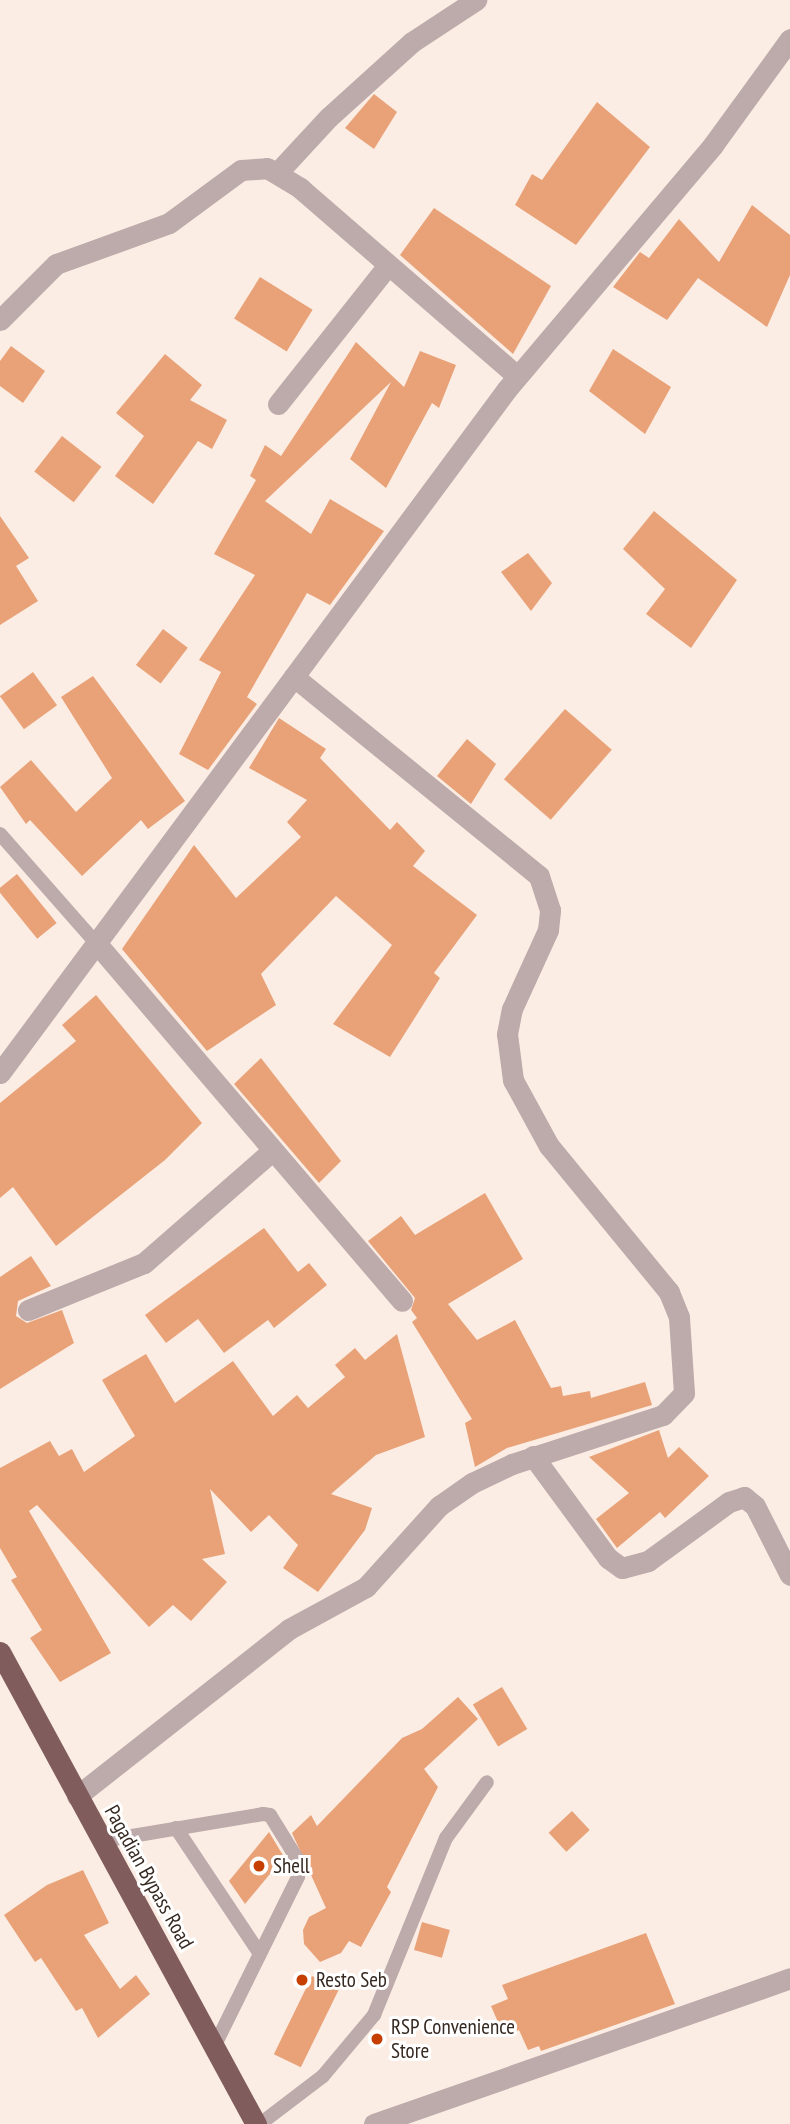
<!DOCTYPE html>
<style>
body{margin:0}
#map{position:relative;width:790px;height:2124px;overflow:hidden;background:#fbede4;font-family:"PT Sans Narrow",sans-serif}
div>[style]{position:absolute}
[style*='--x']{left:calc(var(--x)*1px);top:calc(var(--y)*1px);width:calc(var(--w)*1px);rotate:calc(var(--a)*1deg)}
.building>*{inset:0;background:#e9a277;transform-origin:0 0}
.lane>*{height:14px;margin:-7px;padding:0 7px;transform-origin:7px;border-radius:7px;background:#bdaaab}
.street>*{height:21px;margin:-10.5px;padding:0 10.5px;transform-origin:10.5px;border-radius:10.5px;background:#bdaaab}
.highway>*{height:21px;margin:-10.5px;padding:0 10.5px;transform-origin:10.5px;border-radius:10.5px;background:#815c5d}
.dots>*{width:19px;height:19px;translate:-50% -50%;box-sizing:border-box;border:4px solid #fff;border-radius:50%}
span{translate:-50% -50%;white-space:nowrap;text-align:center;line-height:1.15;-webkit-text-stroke:6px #fff;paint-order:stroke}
.poi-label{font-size:21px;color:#352820}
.left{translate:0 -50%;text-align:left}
.street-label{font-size:21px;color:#352820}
</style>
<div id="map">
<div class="building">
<div style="clip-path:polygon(374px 94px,397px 112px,374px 149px,345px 128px)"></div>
<div style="clip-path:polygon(597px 102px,650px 147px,576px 245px,515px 205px,532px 174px,542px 180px)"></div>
<div style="clip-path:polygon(752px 205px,790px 235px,790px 275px,767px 327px,698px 278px,667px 320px,613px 287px,640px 252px,649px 258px,679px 219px,719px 262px)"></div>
<div style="clip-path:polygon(434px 208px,551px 286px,513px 354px,400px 255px)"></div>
<div style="left:260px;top:277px;width:62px;height:49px;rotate:32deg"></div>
<div style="clip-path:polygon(356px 342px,404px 387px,420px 351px,456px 365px,439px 408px,432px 403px,386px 488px,350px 459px,391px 382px,265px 501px,311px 534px,330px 499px,384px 531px,330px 605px,307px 593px,247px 697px,257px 704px,208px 770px,179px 754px,221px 672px,199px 660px,255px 575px,214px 554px,256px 480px,250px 476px,265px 445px,281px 456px)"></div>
<div style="clip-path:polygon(11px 346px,45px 371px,23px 403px,0 386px,0 361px)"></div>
<div style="clip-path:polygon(613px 349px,671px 387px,645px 434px,589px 391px)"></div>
<div style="clip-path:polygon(165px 354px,202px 385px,190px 400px,227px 420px,212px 449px,198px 441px,153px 504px,115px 476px,144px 436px,116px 413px)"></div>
<div style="left:62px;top:436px;width:50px;height:45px;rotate:38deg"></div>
<div style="clip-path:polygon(654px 511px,737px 580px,691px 648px,646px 614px,665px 589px,623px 549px)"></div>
<div style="clip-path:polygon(0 516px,29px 558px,16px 566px,38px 601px,0 625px)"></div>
<div style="clip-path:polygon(528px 553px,552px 583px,531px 611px,501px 572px)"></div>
<div style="left:163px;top:629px;width:31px;height:45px;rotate:37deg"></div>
<div style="left:33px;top:672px;width:41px;height:41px;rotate:54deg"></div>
<div style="clip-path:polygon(93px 676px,185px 801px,148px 829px,141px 820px,82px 876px,30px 820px,26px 824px,0 787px,31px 760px,76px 812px,112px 778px,61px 697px)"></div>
<div style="left:565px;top:709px;width:62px;height:93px;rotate:41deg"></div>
<div style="clip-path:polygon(279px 718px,326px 749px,320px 758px,390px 830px,397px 822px,425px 851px,413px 866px,477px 915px,434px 973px,440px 978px,390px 1057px,333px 1024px,392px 945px,336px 896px,261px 974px,276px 1005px,207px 1051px,122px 949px,194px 845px,236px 898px,301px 837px,287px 822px,307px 800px,249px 768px)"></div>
<div style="clip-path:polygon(467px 739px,496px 764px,471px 804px,437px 776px)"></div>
<div style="left:17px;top:874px;width:63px;height:25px;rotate:51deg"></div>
<div style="clip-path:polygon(96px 995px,202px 1123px,165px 1160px,56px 1246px,13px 1187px,0 1198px,0 1103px,76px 1041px,62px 1025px)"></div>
<div style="clip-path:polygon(261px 1058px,341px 1161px,319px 1183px,234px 1084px)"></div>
<div style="clip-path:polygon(485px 1193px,523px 1259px,448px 1304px,477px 1340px,515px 1320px,551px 1388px,561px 1386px,563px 1396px,590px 1391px,591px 1398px,645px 1382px,652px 1405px,507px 1448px,475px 1467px,465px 1423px,472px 1419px,412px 1322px,417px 1318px,411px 1310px,415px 1298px,368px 1241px,401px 1216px,415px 1235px)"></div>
<div style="clip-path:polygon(264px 1228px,298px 1272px,309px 1263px,327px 1285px,274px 1328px,268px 1320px,224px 1353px,198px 1319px,166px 1343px,145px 1315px)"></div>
<div style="clip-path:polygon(31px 1256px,51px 1286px,18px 1301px,16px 1316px,27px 1323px,62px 1310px,74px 1343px,0 1389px,0 1277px)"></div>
<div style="clip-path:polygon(397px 1334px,425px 1437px,376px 1455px,331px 1494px,372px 1508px,365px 1530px,318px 1592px,283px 1568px,298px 1545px,269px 1515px,251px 1532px,210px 1489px,225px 1554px,202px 1559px,227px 1582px,191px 1621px,173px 1605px,149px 1627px,37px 1505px,29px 1511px,111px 1653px,60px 1682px,30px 1638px,42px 1630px,11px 1580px,17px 1577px,0 1548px,0 1468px,50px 1441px,59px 1456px,72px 1449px,84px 1472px,135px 1436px,102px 1380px,146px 1354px,175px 1403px,233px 1361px,273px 1416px,297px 1395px,308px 1408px,345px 1377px,335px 1365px,355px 1348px,365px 1360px)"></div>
<div style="clip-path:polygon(659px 1430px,668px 1458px,679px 1447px,709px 1476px,665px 1518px,660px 1512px,617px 1548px,596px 1519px,629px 1493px,589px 1457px)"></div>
<div style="left:502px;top:1687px;width:49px;height:34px;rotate:59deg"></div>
<div style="clip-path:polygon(458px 1697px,478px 1719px,424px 1769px,438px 1787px,387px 1887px,391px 1892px,361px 1947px,349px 1941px,341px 1953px,320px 1962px,304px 1944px,303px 1930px,309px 1917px,326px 1908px,292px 1833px,311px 1815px,317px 1826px,402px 1738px,422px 1729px)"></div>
<div style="left:572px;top:1811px;width:26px;height:32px;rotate:47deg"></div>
<div style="clip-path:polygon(269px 1832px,284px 1857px,245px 1904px,229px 1881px)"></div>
<div style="clip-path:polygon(83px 1870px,109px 1923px,84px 1935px,120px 1989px,136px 1975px,150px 1994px,98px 2038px,82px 2008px,76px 2011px,41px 1958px,35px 1962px,4px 1915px,47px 1885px)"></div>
<div style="left:422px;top:1922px;width:29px;height:29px;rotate:16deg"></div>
<div style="clip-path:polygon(646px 1933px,675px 2004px,541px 2051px,539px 2046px,528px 2050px,519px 2030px,504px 2036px,491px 2006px,508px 1999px,502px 1985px)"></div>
<div style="left:312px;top:1976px;width:30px;height:87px;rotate:26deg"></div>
</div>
<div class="lane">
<div style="--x:0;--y:834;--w:148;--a:48.6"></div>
<div style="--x:176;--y:1828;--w:151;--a:56.3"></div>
<div style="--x:102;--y:1841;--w:163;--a:-9.5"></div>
<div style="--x:263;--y:1814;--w:7;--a:8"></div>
<div style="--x:270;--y:1815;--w:55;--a:58.3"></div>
<div style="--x:299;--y:1862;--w:15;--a:94"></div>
<div style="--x:298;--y:1877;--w:190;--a:116.3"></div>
<div style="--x:260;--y:2124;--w:79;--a:-37.3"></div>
<div style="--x:323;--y:2076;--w:80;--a:-50.1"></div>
<div style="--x:374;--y:2015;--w:191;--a:-67.9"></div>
<div style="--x:446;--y:1838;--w:69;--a:-53.8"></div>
</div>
<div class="street">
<div style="--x:278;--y:172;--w:75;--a:-47.2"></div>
<div style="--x:329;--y:117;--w:112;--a:-42.1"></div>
<div style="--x:412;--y:42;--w:77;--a:-33.3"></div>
<div style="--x:0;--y:320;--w:79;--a:-45"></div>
<div style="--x:56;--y:264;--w:120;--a:-19.9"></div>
<div style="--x:169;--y:223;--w:89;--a:-36.4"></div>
<div style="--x:241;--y:170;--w:26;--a:-4"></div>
<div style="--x:267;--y:168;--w:39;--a:31"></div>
<div style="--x:300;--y:188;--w:287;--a:40.9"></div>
<div style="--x:278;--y:404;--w:177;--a:-51.6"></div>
<div style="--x:98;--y:945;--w:468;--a:49.5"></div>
<div style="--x:0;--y:1073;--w:851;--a:-53.45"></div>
<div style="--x:507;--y:389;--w:319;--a:-49.8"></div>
<div style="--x:713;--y:145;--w:131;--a:-54"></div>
<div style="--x:28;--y:1310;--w:125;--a:-22.1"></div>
<div style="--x:144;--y:1263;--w:170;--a:-41.2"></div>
<div style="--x:533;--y:1456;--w:127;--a:53.7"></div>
<div style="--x:608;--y:1558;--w:17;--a:36"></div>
<div style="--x:622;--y:1568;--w:27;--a:-15"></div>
<div style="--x:648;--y:1561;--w:100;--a:-36.1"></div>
<div style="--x:729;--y:1502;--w:16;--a:-18"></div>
<div style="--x:744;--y:1497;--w:14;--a:39"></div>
<div style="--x:755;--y:1506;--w:77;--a:63.1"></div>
<div style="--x:77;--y:1796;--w:270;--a:-38.2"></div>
<div style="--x:289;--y:1629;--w:88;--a:-28.6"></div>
<div style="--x:366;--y:1587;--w:109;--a:-48"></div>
<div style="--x:439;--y:1506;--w:40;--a:-34.9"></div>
<div style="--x:472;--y:1483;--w:44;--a:-25.4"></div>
<div style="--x:512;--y:1464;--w:159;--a:-18"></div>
<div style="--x:663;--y:1415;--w:30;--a:-46"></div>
<div style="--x:684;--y:1393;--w:76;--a:-93.8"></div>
<div style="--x:679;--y:1317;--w:27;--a:-112"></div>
<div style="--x:669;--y:1292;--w:189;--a:-129.4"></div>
<div style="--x:549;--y:1146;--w:75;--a:-118.6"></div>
<div style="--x:513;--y:1080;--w:46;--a:-97.4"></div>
<div style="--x:507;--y:1034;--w:25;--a:-79"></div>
<div style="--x:512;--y:1009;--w:87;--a:-65.5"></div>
<div style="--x:548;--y:930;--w:20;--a:-84"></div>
<div style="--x:550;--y:910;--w:36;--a:-108"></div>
<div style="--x:539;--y:876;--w:316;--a:-140.9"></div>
<div style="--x:374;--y:2124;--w:441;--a:-19.3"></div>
</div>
<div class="highway">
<div style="--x:0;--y:1652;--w:537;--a:61.53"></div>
</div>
<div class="dots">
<div style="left:259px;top:1866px;background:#c63f00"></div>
<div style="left:302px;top:1980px;background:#c63f00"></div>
<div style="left:377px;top:2039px;background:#c63f00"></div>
</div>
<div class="poi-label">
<span class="left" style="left:273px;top:1866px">Shell</span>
<span class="left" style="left:316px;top:1980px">Resto Seb</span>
<span class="left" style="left:391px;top:2039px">RSP Convenience<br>Store</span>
</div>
<div class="street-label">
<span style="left:149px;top:1877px;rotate:61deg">Pagadian Bypass Road</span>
</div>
</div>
